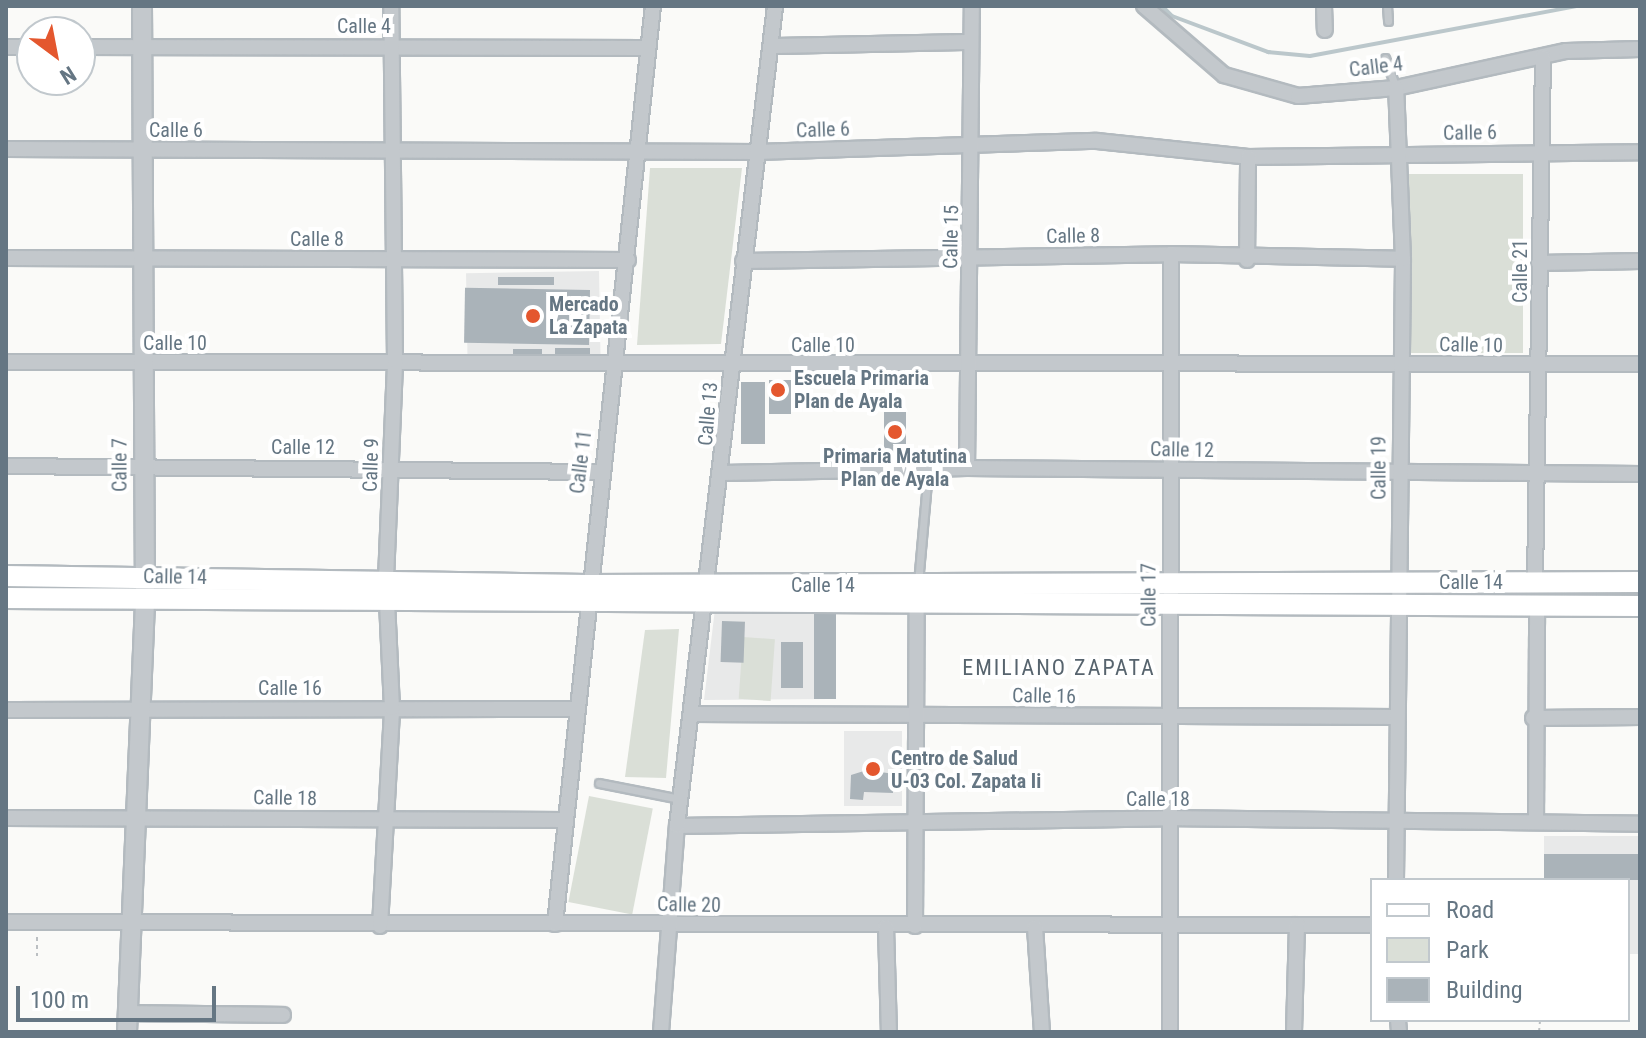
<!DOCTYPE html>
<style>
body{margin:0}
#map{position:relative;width:1646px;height:1038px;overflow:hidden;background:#fafaf8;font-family:"Roboto Condensed",sans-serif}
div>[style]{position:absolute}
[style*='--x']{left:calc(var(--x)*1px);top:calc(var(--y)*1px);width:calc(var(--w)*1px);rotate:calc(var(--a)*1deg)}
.built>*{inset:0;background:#e8e9e9;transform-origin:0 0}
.green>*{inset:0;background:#dadfd7;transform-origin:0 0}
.stream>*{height:4px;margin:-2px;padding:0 2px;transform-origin:2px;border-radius:2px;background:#bbc7cb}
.building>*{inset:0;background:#aab3b9;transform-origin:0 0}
.path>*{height:2px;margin-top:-1px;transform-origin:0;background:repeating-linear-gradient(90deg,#bbbfc2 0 4px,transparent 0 8px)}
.roads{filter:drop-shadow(2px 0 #b3babf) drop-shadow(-2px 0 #b3babf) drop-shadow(0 2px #b3babf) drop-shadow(0 -2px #b3babf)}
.service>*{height:7px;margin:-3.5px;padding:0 3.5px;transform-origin:3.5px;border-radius:3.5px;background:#c3c8cc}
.minor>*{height:14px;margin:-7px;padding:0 7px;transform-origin:7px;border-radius:7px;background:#c3c8cc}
.tertiary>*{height:18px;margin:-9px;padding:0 9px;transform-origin:9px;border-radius:9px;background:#c3c8cc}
.secondary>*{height:20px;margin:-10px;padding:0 10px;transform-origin:10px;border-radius:10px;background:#fff}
.dots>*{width:22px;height:22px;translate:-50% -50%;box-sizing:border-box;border:4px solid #fff;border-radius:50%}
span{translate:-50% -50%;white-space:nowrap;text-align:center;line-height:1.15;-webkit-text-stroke:8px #fff;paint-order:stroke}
.street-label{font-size:20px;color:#657683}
.poi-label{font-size:20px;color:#657683;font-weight:700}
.left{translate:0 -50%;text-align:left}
.neighbourhood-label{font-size:22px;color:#57646e;letter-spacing:2px}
.frame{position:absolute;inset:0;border:8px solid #657683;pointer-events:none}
.legend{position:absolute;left:1370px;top:878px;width:260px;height:144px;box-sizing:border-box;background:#fff;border:2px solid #c1c8cd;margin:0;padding:10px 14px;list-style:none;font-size:24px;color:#657683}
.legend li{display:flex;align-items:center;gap:16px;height:40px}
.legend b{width:40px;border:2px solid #c1c8cd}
.north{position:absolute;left:16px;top:16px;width:80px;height:80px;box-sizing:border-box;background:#fff;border:2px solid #c1c8cd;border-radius:50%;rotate:148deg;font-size:22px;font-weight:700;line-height:32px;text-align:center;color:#657683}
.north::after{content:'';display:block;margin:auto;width:28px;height:36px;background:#e4572e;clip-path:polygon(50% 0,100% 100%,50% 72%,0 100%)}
.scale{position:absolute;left:16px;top:986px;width:200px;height:36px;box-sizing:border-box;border:4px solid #657683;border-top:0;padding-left:10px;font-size:24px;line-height:28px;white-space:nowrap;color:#657683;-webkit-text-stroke:6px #fff;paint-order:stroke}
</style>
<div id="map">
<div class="built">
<div style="left:599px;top:271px;width:88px;height:133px;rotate:89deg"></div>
<div style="clip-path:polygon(715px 609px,836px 610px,830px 699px,704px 700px)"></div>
<div style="left:902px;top:731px;width:75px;height:58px;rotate:90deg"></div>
<div style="clip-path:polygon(1544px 836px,1640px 836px,1640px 954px,1628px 954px,1628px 880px,1544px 880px)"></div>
</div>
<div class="green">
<div style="clip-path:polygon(650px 168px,742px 168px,721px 344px,637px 345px)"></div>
<div style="left:1523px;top:174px;width:179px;height:114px;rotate:90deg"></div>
<div style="clip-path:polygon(679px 629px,666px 778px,625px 777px,645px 630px)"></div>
<div style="left:743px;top:637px;width:32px;height:62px;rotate:4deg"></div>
<div style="left:589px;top:796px;width:65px;height:108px;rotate:11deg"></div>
</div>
<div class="stream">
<div style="--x:1162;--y:6;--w:14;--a:45"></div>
<div style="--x:1172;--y:16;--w:103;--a:20.6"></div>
<div style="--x:1268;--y:52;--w:42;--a:5.4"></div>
<div style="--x:1310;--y:56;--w:271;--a:-10.6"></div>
</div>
<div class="building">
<div style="left:498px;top:277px;width:56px;height:8px"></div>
<div style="left:590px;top:290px;width:55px;height:125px;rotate:91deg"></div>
<div style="left:590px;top:348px;width:9px;height:35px;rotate:90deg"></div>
<div style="left:542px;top:349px;width:9px;height:29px;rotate:90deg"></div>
<div style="left:769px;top:380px;width:22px;height:34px"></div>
<div style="left:741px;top:382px;width:24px;height:62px"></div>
<div style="left:884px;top:408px;width:22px;height:48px"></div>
<div style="left:814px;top:610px;width:22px;height:89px"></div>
<div style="left:722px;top:621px;width:23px;height:41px;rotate:2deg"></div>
<div style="left:781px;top:642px;width:22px;height:46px"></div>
<div style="clip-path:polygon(867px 770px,894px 774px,893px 793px,864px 792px,863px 800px,850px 799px,851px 775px)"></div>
<div style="left:1544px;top:854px;width:96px;height:26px"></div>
</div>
<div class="path">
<div style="--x:37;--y:937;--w:19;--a:90"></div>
<div style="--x:1539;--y:1032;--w:12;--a:-85"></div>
</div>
<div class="roads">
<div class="service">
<div style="--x:1387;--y:6;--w:15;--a:86"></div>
<div style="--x:1385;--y:58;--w:32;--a:70"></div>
<div style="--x:918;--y:583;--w:112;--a:-84.9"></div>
<div style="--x:599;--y:783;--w:83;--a:11.2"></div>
</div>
<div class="minor">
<div style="--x:1144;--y:6;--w:106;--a:40.8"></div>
<div style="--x:1224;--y:75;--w:77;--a:15.8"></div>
<div style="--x:1298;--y:96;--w:98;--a:-4.7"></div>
<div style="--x:1396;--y:88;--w:174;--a:-12.3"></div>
<div style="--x:1566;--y:51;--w:74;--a:-1.5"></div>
<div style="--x:1324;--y:6;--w:24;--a:88"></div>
<div style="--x:771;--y:46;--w:199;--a:-1.2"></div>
<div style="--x:6;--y:47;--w:26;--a:0"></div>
<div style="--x:80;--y:47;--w:567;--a:0.1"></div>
<div style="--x:6;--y:149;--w:751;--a:0.23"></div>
<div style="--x:757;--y:152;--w:340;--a:-1.9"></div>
<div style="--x:1097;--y:141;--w:152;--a:6"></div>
<div style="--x:1248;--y:157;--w:392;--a:-0.7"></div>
<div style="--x:6;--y:258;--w:622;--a:0.18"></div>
<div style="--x:1247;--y:260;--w:103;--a:-89.4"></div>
<div style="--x:743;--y:261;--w:428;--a:-0.9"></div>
<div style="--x:1171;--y:254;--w:232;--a:1.2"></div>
<div style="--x:1539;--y:263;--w:101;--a:-1.1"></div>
<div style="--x:6;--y:362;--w:1634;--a:0.07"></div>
<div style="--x:6;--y:466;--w:594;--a:0.58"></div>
<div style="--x:967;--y:468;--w:462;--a:-89.4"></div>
<div style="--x:723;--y:473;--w:244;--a:-1.2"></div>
<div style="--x:967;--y:468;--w:673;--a:0.51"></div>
<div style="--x:1535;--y:582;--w:525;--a:-89.13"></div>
<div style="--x:6;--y:710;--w:568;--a:-0.1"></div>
<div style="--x:692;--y:714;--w:703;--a:0.24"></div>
<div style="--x:1533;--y:718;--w:107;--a:-0.5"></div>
<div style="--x:6;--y:818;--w:558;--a:0.21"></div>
<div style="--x:1536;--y:822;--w:217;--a:-89.7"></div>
<div style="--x:677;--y:826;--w:493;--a:-0.9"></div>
<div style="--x:1170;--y:818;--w:470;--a:0.7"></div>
<div style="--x:1396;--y:880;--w:621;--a:-89.35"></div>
<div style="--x:1403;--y:259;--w:171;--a:-92.3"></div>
<div style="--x:6;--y:922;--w:1366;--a:0.13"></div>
<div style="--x:555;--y:924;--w:923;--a:-83.91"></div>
<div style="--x:380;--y:926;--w:218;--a:-86.8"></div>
<div style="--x:392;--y:708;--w:129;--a:-92.7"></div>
<div style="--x:386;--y:579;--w:219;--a:-87.6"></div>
<div style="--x:395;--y:360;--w:354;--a:-90.6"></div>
<div style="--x:915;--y:926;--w:331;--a:-89.7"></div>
<div style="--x:886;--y:927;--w:105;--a:88.4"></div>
<div style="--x:1035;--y:927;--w:105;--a:86.2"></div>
<div style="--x:127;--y:1013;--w:156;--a:0.7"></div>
<div style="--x:1398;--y:1020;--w:12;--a:85"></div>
<div style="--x:661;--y:1032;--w:207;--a:-85.6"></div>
<div style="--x:677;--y:826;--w:826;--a:-83.18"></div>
<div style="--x:1170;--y:1032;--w:778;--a:-89.93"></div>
<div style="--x:1294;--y:1032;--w:107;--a:-88.4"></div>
</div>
<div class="tertiary">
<div style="--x:127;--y:1032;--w:433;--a:-87.6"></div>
<div style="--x:145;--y:599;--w:593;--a:-90.29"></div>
</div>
<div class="secondary">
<div style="--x:6;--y:576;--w:581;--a:0.89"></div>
<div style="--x:587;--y:585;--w:1053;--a:-0.16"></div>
<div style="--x:6;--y:598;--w:1634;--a:0.28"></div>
</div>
</div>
<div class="dots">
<div style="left:533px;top:316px;background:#e4572e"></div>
<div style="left:778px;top:390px;background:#e4572e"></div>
<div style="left:895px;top:432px;background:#e4572e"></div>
<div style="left:873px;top:769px;background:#e4572e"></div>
</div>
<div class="street-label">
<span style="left:364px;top:26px">Calle 4</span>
<span style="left:1376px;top:67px;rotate:-7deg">Calle 4</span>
<span style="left:176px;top:130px">Calle 6</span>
<span style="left:823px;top:130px;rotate:-2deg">Calle 6</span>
<span style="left:1470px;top:133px;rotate:-1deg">Calle 6</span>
<span style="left:1073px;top:236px;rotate:-1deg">Calle 8</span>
<span style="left:951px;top:237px;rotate:-89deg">Calle 15</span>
<span style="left:317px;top:239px">Calle 8</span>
<span style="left:1520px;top:271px;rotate:-90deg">Calle 21</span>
<span style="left:175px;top:343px">Calle 10</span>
<span style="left:823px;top:345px">Calle 10</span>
<span style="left:1471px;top:345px;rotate:1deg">Calle 10</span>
<span style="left:708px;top:414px;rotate:-85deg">Calle 13</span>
<span style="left:303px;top:447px">Calle 12</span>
<span style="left:1182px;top:450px;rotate:1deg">Calle 12</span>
<span style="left:581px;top:462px;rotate:-83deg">Calle 11</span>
<span style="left:120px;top:465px;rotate:-90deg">Calle 7</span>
<span style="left:371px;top:465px;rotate:-88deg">Calle 9</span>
<span style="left:1379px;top:468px;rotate:-90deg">Calle 19</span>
<span style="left:175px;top:577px;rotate:1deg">Calle 14</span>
<span style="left:1471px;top:582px">Calle 14</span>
<span style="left:823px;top:585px">Calle 14</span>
<span style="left:1149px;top:595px;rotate:-90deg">Calle 17</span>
<span style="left:290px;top:688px">Calle 16</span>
<span style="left:1044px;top:696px;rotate:1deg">Calle 16</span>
<span style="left:285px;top:798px;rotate:1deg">Calle 18</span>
<span style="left:1158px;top:799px">Calle 18</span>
<span style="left:689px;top:905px;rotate:1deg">Calle 20</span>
</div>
<div class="poi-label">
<span class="left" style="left:549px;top:316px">Mercado<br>La Zapata</span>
<span class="left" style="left:794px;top:390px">Escuela Primaria<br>Plan de Ayala</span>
<span style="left:895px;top:468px">Primaria Matutina<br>Plan de Ayala</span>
<span class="left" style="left:891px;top:770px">Centro de Salud<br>U-03 Col. Zapata Ii</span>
</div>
<div class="neighbourhood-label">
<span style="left:1059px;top:668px">EMILIANO ZAPATA</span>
</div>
<div class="frame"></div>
<ul class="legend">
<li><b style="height:10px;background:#fff"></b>Road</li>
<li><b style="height:22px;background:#dadfd7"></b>Park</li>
<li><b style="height:22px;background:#aab3b9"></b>Building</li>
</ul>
<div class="north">N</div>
<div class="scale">100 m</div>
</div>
